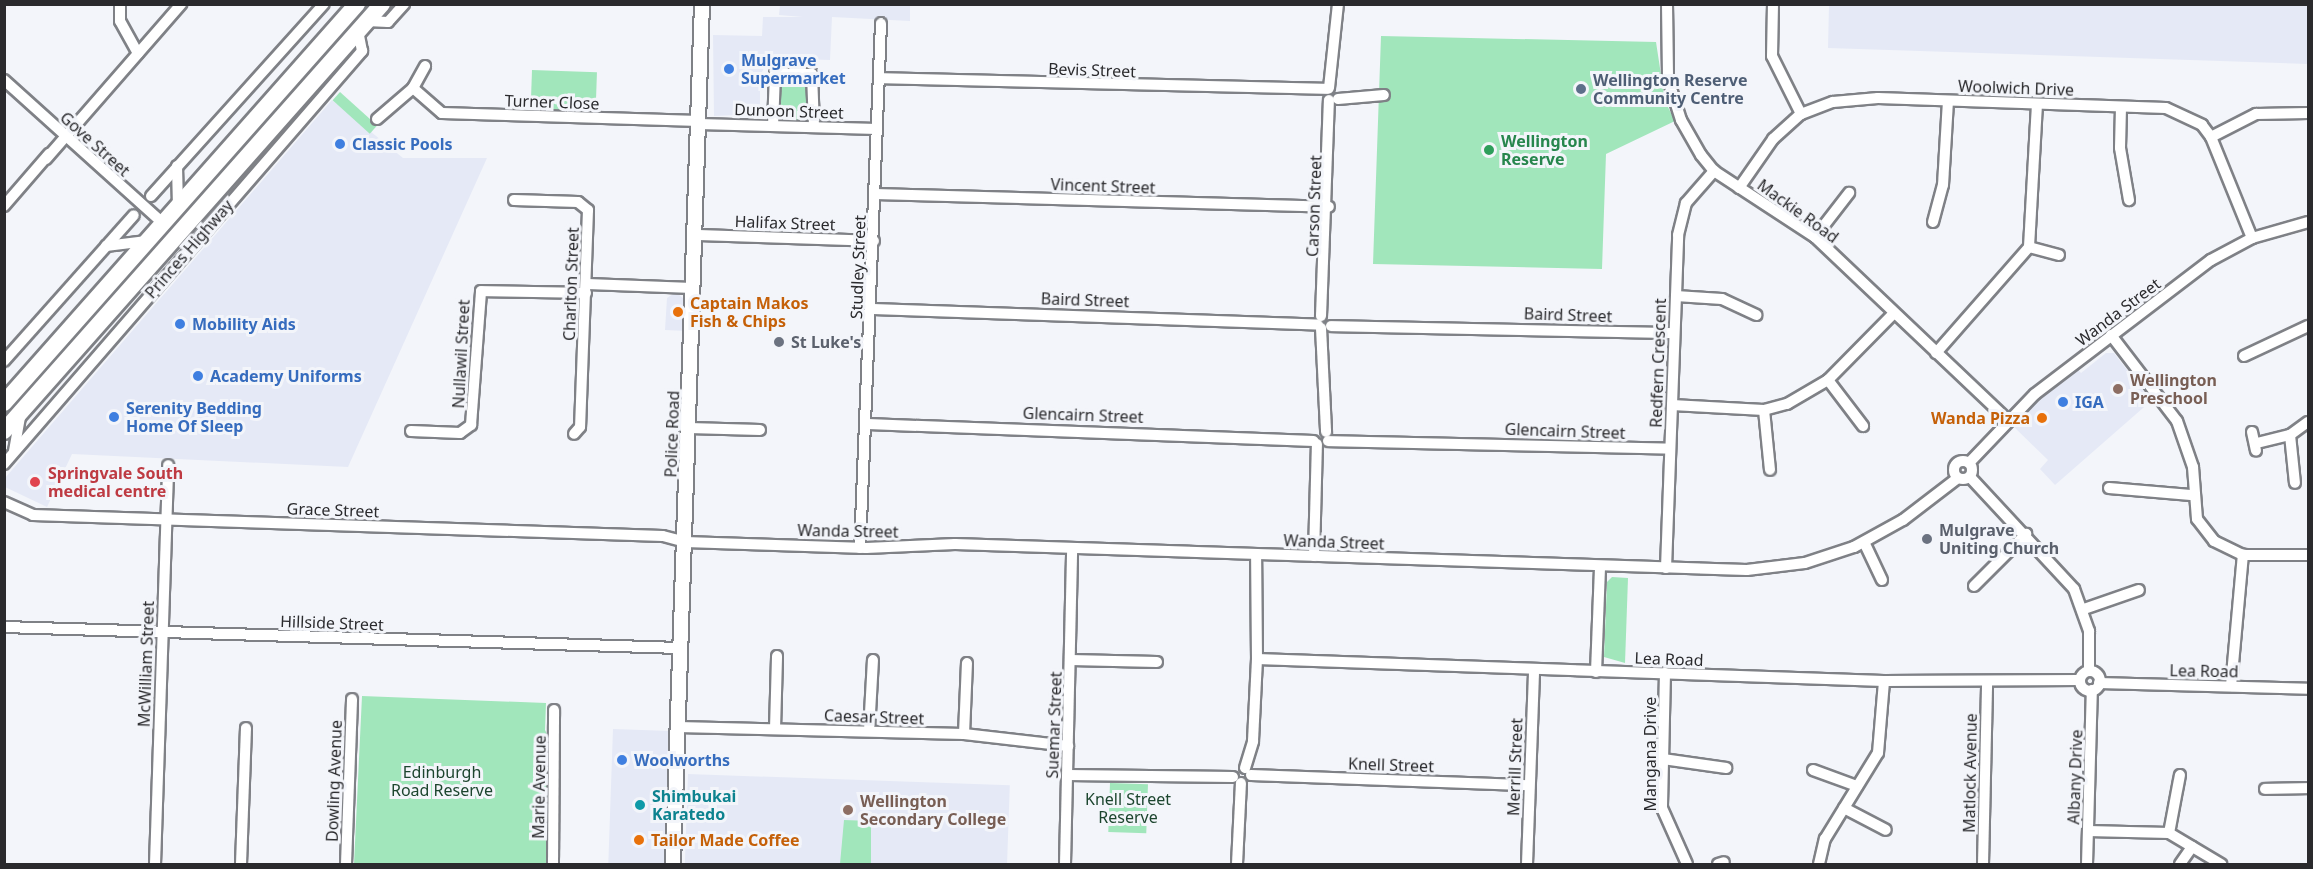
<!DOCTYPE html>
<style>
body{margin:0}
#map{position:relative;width:2313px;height:869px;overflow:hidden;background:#f3f5fa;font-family:"Noto Sans",sans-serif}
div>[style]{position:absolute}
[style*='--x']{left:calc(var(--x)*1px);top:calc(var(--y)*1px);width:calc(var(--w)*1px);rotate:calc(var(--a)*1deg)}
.built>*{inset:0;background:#e5e9f6;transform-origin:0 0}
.green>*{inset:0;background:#a1e6bb;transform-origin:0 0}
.roads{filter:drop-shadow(2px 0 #7f8186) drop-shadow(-2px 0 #7f8186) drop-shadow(0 2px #7f8186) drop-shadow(0 -2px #7f8186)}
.minor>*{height:10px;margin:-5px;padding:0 5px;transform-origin:5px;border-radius:5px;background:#fff}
.minor>.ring{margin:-5px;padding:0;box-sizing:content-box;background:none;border:10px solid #fff;border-radius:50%}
.major>*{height:14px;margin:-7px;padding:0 7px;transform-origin:7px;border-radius:7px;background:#fff}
.highway>*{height:16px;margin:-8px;padding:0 8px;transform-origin:8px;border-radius:8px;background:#fff}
.dots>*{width:16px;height:16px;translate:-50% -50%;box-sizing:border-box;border:3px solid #f3f5fa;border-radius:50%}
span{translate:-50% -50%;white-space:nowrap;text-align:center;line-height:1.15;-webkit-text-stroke:6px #f3f5fa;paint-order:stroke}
.shop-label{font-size:16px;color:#366cbe;font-weight:700}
.left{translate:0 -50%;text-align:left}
.street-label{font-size:16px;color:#2a2a2d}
.service-label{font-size:16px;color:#4e5e75;font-weight:700}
.leisure-label{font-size:16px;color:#27864d;font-weight:700}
.food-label{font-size:16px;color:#c56008;font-weight:700}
.right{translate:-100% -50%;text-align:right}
.worship-label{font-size:16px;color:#5b616d;font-weight:700}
.education-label{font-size:16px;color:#785e54;font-weight:700}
.health-label{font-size:16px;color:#be3a42;font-weight:700}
.park-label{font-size:16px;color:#1c452e}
.culture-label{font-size:16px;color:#0d838f;font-weight:700}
.frame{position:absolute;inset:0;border:6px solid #2a2a2d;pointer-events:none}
</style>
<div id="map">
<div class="built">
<div style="clip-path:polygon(780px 5px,910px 5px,910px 21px,832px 17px,830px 60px,769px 58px,760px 76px,760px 114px,714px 116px,713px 35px,762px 36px,763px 17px,803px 17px,779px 15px)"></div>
<div style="clip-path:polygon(1829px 5px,2308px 5px,2308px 64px,1828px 48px)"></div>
<div style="clip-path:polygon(332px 100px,403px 158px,487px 158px,348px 467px,72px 454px,47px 507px,5px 487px,5px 478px)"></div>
<div style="clip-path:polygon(676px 292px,686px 301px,686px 331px,665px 330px,667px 298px)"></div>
<div style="clip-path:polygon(2106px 353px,2114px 353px,2151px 401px,2055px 485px,2040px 469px,2048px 460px,2012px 425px,2076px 367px,2081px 373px)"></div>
<div style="left:613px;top:729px;width:57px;height:135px;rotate:2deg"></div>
<div style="left:688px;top:774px;width:322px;height:90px;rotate:2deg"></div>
</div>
<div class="green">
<div style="clip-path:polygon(1381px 36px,1656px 42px,1665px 101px,1675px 121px,1606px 154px,1602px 269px,1373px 264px)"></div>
<div style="left:532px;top:70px;width:65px;height:42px;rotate:2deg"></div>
<div style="clip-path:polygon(785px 76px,785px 83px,803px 84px,808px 78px,808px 122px,778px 119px,780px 78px)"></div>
<div style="left:340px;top:92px;width:50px;height:11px;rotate:42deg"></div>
<div style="clip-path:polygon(1612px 577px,1628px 578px,1625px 663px,1604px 657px,1607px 582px)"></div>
<div style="clip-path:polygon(362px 696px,546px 703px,545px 730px,551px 742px,547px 864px,354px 864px)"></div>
<div style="left:1110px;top:783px;width:38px;height:49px;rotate:2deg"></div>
<div style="clip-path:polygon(844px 820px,871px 821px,871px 864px,840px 864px)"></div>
</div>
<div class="roads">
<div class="minor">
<div style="--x:120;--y:4;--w:17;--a:90"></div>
<div style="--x:120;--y:21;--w:37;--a:61"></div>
<div style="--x:1667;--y:4;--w:75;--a:89.2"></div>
<div style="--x:1668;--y:79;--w:43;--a:72.4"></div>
<div style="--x:1681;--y:120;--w:40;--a:60.3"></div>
<div style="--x:1701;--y:155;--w:21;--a:51"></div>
<div style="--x:1714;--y:171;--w:121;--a:33.2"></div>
<div style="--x:1815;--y:237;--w:266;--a:43.5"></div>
<div style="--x:1773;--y:4;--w:52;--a:91.1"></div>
<div style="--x:1772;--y:56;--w:65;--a:63.4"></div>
<div style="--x:367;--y:21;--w:21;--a:3"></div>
<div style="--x:388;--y:22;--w:24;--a:-48"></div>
<div style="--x:879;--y:78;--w:449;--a:1.4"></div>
<div style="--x:4;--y:80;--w:214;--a:42"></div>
<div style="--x:413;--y:88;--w:25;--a:-61"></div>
<div style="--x:1329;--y:88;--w:84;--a:-83.9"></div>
<div style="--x:1338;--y:99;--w:46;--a:-5"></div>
<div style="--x:2121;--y:107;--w:41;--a:91.4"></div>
<div style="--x:2120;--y:148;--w:53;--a:80.2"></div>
<div style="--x:377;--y:119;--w:48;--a:-40.7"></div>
<div style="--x:413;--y:88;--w:38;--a:41"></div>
<div style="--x:442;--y:113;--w:257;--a:1.8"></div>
<div style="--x:699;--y:124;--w:178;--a:1.6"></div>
<div style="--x:773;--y:126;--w:52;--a:-87.8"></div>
<div style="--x:775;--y:74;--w:37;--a:0"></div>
<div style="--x:812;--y:74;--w:53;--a:87.8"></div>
<div style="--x:2211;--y:137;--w:51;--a:-27.1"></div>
<div style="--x:2256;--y:114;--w:52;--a:-1.1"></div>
<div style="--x:46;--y:159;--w:206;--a:-48.9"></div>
<div style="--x:177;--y:166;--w:41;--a:88.6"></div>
<div style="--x:1739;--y:188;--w:60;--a:-55.2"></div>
<div style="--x:1773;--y:139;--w:38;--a:-42"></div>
<div style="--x:1801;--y:114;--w:34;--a:-21"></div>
<div style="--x:1833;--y:102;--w:45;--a:-5.1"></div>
<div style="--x:1878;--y:98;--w:288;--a:2"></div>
<div style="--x:2166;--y:108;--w:40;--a:25"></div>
<div style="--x:2202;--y:125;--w:15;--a:53"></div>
<div style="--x:2211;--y:137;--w:109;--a:67.9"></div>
<div style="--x:875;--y:194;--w:454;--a:1.6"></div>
<div style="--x:151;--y:196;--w:258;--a:-48"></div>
<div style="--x:514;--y:200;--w:64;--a:1.8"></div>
<div style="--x:578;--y:202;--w:13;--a:39"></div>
<div style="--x:588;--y:210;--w:217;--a:92.1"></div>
<div style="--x:580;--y:427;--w:9;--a:131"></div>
<div style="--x:4;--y:206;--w:69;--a:-49.1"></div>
<div style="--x:1933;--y:222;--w:38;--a:-75"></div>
<div style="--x:1943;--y:185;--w:84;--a:-86.6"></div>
<div style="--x:696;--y:235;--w:178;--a:1.9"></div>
<div style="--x:1815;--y:237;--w:56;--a:-52.3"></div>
<div style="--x:106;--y:246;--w:41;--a:-7"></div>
<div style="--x:2029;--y:247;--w:31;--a:15"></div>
<div style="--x:586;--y:284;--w:108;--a:2.1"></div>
<div style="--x:1676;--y:296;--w:46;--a:3.7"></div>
<div style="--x:1722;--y:299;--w:38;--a:25"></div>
<div style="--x:871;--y:309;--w:447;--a:2"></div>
<div style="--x:1321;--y:316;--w:216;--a:-87.9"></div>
<div style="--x:1331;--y:326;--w:343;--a:1.2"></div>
<div style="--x:1321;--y:328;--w:104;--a:87.2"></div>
<div style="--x:2111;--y:335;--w:108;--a:52.5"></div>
<div style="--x:2177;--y:421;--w:49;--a:70.8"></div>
<div style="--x:2193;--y:467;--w:52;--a:85.6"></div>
<div style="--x:2197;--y:519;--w:28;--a:52"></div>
<div style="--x:2214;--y:541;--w:32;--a:26"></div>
<div style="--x:2243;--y:555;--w:65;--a:0"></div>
<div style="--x:1936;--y:353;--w:141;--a:-48.7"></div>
<div style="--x:2029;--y:247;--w:143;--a:-86.8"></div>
<div style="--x:2244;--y:356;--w:71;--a:-25.1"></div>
<div style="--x:4;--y:361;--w:195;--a:-48.3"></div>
<div style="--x:1828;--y:380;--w:58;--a:52.7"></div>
<div style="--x:1672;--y:405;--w:92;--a:3.1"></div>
<div style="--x:1764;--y:410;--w:24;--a:-15"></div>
<div style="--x:1787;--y:404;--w:48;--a:-30.3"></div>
<div style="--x:1828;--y:380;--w:93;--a:-45.4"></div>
<div style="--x:1764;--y:410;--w:60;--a:84.3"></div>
<div style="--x:868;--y:424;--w:446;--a:2.2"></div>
<div style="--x:689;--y:428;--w:71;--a:1.6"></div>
<div style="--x:411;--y:431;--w:49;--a:2.3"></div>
<div style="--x:460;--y:433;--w:14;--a:-36"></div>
<div style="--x:471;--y:425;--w:134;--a:-85.7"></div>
<div style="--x:481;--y:291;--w:105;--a:1.1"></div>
<div style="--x:2252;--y:432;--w:19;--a:78"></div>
<div style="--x:2290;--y:435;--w:48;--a:84.1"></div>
<div style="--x:1328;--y:441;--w:342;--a:1.3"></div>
<div style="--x:2257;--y:443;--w:34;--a:-14"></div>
<div style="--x:2290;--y:435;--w:22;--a:-36"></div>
<div style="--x:14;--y:451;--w:36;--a:-80"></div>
<div class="ring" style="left:1954px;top:461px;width:8px;height:8px"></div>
<div style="--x:1969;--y:463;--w:95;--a:-46.3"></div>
<div style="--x:2035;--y:394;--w:221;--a:-37.3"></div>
<div style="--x:2211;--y:260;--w:47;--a:-28.2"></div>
<div style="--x:2252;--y:238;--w:58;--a:-15.9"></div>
<div style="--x:4;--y:464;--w:547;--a:-49.08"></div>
<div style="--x:362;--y:51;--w:20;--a:-101"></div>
<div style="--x:1970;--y:477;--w:153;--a:47.1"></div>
<div style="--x:2074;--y:589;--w:45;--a:70.3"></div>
<div style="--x:2089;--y:631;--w:40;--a:90"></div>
<div style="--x:2109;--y:488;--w:82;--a:4.9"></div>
<div style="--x:4;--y:502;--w:32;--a:24"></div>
<div style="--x:33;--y:515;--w:630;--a:1.91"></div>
<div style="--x:663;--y:536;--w:23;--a:15"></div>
<div style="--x:685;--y:542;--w:181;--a:1.9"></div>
<div style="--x:866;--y:548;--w:89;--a:-2.6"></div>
<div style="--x:955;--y:544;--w:792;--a:1.88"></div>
<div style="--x:1747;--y:570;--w:58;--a:-6.9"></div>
<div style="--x:1805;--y:563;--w:52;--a:-18.1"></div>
<div style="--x:1854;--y:547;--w:56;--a:-28.9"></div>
<div style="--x:1903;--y:520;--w:69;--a:-37.4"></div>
<div style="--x:1864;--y:542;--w:42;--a:64.7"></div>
<div style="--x:860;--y:548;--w:525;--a:-87.71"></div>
<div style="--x:1314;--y:556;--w:112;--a:-88.5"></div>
<div style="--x:1666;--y:568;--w:333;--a:-87.9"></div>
<div style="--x:1678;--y:235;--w:33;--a:-76"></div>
<div style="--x:1686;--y:203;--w:43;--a:-48.8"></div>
<div style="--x:1974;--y:586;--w:74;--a:-45"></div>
<div style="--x:2084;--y:609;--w:58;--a:-19.1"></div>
<div style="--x:4;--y:627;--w:677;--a:1.78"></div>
<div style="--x:1257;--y:659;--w:627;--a:2.01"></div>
<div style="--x:1884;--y:681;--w:196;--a:-0.3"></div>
<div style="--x:1071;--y:660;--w:86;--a:1.3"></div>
<div class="ring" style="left:2080px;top:671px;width:10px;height:10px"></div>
<div style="--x:1596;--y:672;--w:106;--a:-87.8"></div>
<div style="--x:1665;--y:673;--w:135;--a:91.3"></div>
<div style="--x:1662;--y:808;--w:61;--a:65.9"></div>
<div style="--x:2099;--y:683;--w:209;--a:1.6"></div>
<div style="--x:2231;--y:686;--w:132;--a:-84.8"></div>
<div style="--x:678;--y:727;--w:286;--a:1.4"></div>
<div style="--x:964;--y:734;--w:105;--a:6.6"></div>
<div style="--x:775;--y:729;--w:73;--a:-88.4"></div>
<div style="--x:869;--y:731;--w:71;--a:-86.8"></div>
<div style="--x:964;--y:734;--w:71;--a:-87.6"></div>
<div style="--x:1663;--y:759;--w:64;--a:8.1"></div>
<div style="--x:1245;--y:768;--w:28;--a:-73"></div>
<div style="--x:1253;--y:741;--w:82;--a:-87.2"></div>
<div style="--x:1257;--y:659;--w:105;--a:-90.5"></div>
<div style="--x:1813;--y:770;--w:47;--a:20"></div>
<div style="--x:1068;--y:775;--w:165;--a:0.7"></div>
<div style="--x:1251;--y:775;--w:278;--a:2.1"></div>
<div style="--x:2265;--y:789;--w:43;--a:-1.3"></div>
<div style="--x:1844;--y:808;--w:47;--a:27.6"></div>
<div style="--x:2088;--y:831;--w:81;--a:1.4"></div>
<div style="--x:2169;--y:833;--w:61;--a:30.8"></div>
<div style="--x:2169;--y:833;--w:59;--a:-79.3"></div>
<div style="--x:155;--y:864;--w:399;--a:-88.1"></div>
<div style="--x:241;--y:864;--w:136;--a:-87.9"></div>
<div style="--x:346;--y:864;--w:165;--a:-87.9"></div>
<div style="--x:553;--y:864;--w:154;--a:-89.6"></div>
<div style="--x:1065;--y:864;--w:316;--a:-88.7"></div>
<div style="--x:1237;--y:864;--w:81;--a:-87.2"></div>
<div style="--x:1527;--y:864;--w:194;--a:-87.9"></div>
<div style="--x:1718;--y:864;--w:6;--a:-18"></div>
<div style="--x:1819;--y:864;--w:26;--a:-77"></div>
<div style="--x:1825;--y:839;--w:101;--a:-58.4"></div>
<div style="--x:1878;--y:753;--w:72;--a:-85.2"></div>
<div style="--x:1983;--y:864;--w:181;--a:-88.7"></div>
<div style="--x:2087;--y:864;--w:174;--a:-88.4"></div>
<div style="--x:2180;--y:864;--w:21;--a:-55"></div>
</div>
<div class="major">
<div style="--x:673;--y:864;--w:860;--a:-88.07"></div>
</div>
<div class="highway">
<div style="--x:4;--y:403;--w:533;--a:-48.5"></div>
<div style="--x:4;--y:431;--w:570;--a:-48.48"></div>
</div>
</div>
<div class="dots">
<div style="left:729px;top:69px;background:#3f7fe0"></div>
<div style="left:1581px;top:89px;background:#5c6f8a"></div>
<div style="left:340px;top:144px;background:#3f7fe0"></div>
<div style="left:1489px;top:150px;background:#2e9e5b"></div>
<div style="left:678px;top:312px;background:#e8710a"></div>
<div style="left:180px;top:324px;background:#3f7fe0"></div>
<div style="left:779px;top:342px;background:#6b7280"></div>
<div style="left:198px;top:376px;background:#3f7fe0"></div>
<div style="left:2118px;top:389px;background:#8d6e63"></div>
<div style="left:2063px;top:402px;background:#3f7fe0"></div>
<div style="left:114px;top:417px;background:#3f7fe0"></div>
<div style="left:2042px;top:418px;background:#e8710a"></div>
<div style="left:35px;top:482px;background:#e0444e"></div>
<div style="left:1927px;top:539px;background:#6b7280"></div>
<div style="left:622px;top:760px;background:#3f7fe0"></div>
<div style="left:640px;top:805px;background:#0f9aa8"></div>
<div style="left:848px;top:810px;background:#8d6e63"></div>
<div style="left:639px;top:840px;background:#e8710a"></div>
</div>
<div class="shop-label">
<span class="left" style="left:741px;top:69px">Mulgrave<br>Supermarket</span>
<span class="left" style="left:352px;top:144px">Classic Pools</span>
<span class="left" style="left:192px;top:324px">Mobility Aids</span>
<span class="left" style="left:210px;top:376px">Academy Uniforms</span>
<span class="left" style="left:2075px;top:402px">IGA</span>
<span class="left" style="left:126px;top:417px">Serenity Bedding<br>Home Of Sleep</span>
<span class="left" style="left:634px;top:760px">Woolworths</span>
</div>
<div class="street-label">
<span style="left:1092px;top:70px;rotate:2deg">Bevis Street</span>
<span style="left:2016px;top:88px;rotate:2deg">Woolwich Drive</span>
<span style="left:552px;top:102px;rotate:2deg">Turner Close</span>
<span style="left:789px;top:111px;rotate:2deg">Dunoon Street</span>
<span style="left:95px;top:144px;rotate:42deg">Gove Street</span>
<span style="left:1103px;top:186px;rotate:2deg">Vincent Street</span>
<span style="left:1314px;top:206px;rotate:-88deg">Carson Street</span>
<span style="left:1798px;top:211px;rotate:36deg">Mackie Road</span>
<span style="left:785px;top:223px;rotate:2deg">Halifax Street</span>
<span style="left:189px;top:249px;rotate:-49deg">Princes Highway</span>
<span style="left:858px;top:267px;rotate:-88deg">Studley Street</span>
<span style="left:571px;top:284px;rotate:-88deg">Charlton Street</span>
<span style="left:1085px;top:300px;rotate:2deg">Baird Street</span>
<span style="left:2118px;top:312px;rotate:-37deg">Wanda Street</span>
<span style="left:1568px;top:315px;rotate:2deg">Baird Street</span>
<span style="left:461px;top:354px;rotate:-87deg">Nullawil Street</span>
<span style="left:1658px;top:363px;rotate:-88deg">Redfern Crescent</span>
<span style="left:1083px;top:415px;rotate:2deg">Glencairn Street</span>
<span style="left:1565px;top:431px;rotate:2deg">Glencairn Street</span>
<span style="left:672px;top:434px;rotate:-88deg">Police Road</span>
<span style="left:333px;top:510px;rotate:2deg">Grace Street</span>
<span style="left:848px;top:531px;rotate:1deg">Wanda Street</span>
<span style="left:1334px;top:542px;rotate:2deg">Wanda Street</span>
<span style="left:332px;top:623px;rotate:2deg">Hillside Street</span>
<span style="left:1669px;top:659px;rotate:2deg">Lea Road</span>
<span style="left:146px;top:664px;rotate:-88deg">McWilliam Street</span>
<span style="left:2204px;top:671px;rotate:1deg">Lea Road</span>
<span style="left:874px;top:717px;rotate:2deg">Caesar Street</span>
<span style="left:1054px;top:725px;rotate:-88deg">Suemar Street</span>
<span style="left:1650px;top:754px;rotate:-90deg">Mangana Drive</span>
<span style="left:1391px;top:765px;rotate:2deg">Knell Street</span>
<span style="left:1515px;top:767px;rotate:-88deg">Merrill Street</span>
<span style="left:1970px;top:773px;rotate:-89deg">Matlock Avenue</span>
<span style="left:2075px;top:777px;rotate:-88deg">Albany Drive</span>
<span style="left:334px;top:781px;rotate:-88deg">Dowling Avenue</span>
<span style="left:539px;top:787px;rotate:-89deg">Marie Avenue</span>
</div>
<div class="service-label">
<span class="left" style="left:1593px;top:89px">Wellington Reserve<br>Community Centre</span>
</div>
<div class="leisure-label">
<span class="left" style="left:1501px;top:150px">Wellington<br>Reserve</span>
</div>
<div class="food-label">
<span class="left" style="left:690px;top:312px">Captain Makos<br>Fish &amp; Chips</span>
<span class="right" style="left:2030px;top:418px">Wanda Pizza</span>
<span class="left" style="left:651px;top:840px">Tailor Made Coffee</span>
</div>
<div class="worship-label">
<span class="left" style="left:791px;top:342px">St Luke's</span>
<span class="left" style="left:1939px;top:539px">Mulgrave<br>Uniting Church</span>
</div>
<div class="education-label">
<span class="left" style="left:2130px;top:389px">Wellington<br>Preschool</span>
<span class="left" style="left:860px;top:810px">Wellington<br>Secondary College</span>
</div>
<div class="health-label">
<span class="left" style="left:48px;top:482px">Springvale South<br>medical centre</span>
</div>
<div class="park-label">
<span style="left:442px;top:781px">Edinburgh<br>Road Reserve</span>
<span style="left:1128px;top:808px">Knell Street<br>Reserve</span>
</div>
<div class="culture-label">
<span class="left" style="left:652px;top:805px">Shimbukai<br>Karatedo</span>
</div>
<div class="frame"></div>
</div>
